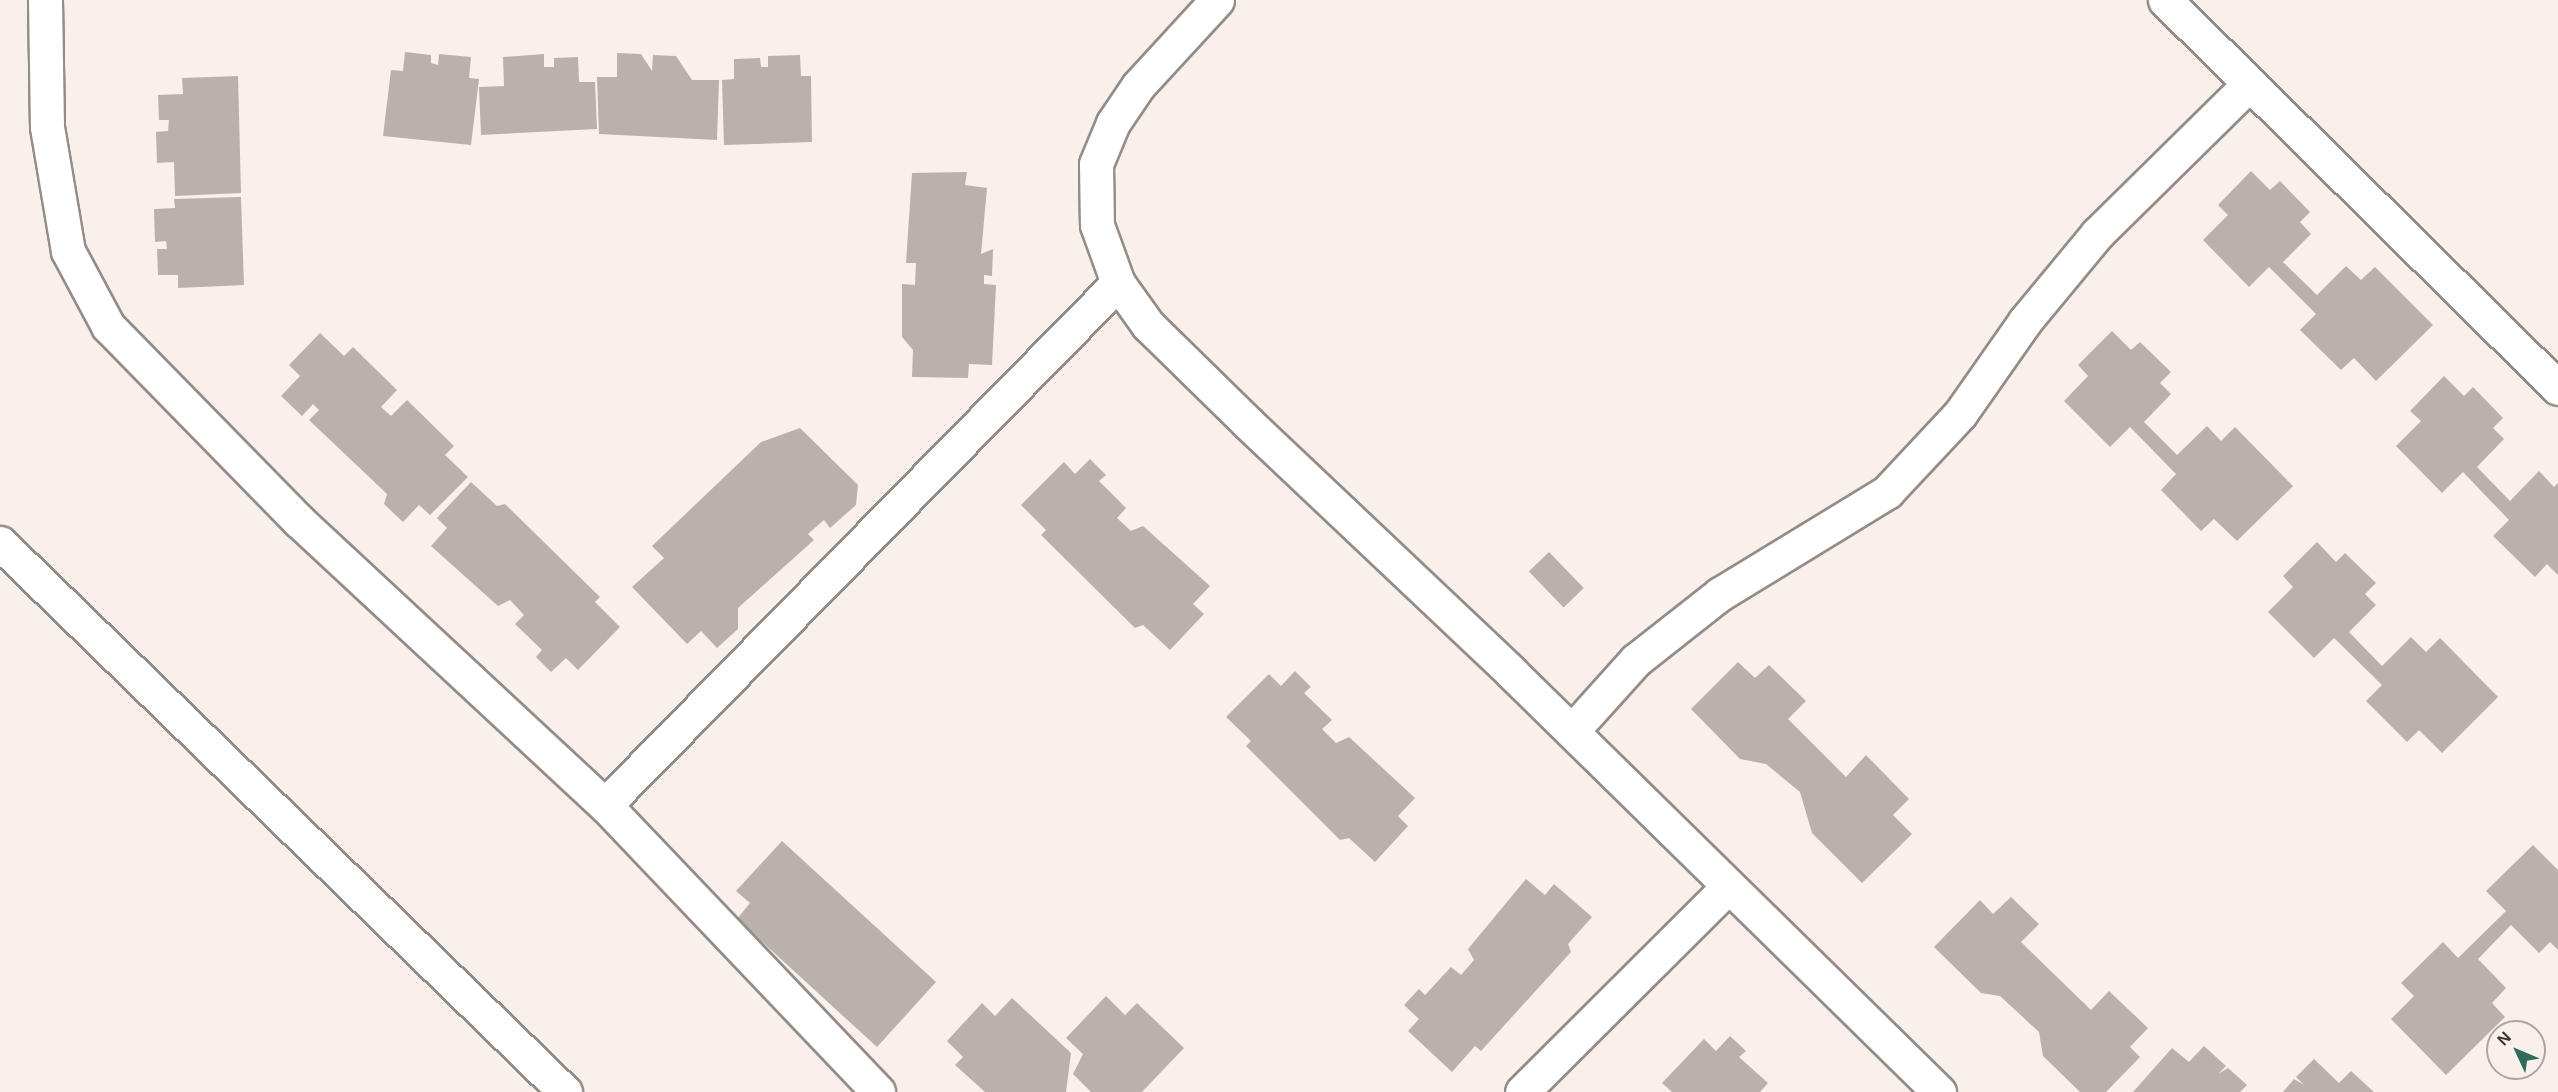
<!DOCTYPE html>
<style>
body{margin:0}
#map{position:relative;width:2558px;height:1092px;overflow:hidden;background:#faf0eb;font-family:Arial,sans-serif}
div>[style]{position:absolute}
[style*='--x']{left:calc(var(--x)*1px);top:calc(var(--y)*1px);width:calc(var(--w)*1px);rotate:calc(var(--a)*1deg)}
.building>*{inset:0;background:#bab1ac;transform-origin:0 0}
.roads{filter:drop-shadow(2px 0 #948c87) drop-shadow(-2px 0 #948c87) drop-shadow(0 2px #948c87) drop-shadow(0 -2px #948c87)}
.minor>*{height:33px;margin:-16.5px;padding:0 16.5px;transform-origin:16.5px;border-radius:16.5px;background:#fff}
.tertiary>*{height:33px;margin:-16.5px;padding:0 16.5px;transform-origin:16.5px;border-radius:16.5px;background:#fff}
span{translate:-50% -50%;white-space:nowrap;text-align:center;line-height:1.15;-webkit-text-stroke:4.5px #faf0eb;paint-order:stroke}
.north{position:absolute;left:2486px;top:1020px;width:60px;height:60px;box-sizing:border-box;background:#faf0eb;border:2px solid #aca4a1;border-radius:50%;rotate:314deg;font-size:16px;font-weight:700;line-height:24px;text-align:center;color:#373331}
.north::after{content:'';display:block;margin:auto;width:21px;height:27px;background:#2f6d5a;clip-path:polygon(50% 0,100% 100%,50% 72%,0 100%)}
</style>
<div id="map">
<div class="building">
<div style="clip-path:polygon(405px 52px,431px 55px,431px 63px,438px 65px,439px 54px,471px 57px,469px 78px,479px 79px,471px 145px,383px 136px,391px 70px,403px 71px)"></div>
<div style="clip-path:polygon(617px 53px,641px 54px,652px 71px,653px 55px,676px 56px,692px 80px,719px 80px,717px 140px,599px 134px,597px 77px,617px 77px)"></div>
<div style="clip-path:polygon(544px 54px,544px 67px,554px 67px,554px 58px,578px 57px,579px 82px,595px 82px,597px 129px,481px 135px,479px 87px,504px 86px,503px 57px)"></div>
<div style="clip-path:polygon(800px 55px,801px 76px,811px 76px,812px 142px,724px 145px,722px 80px,734px 79px,734px 59px,760px 58px,761px 67px,768px 67px,768px 56px)"></div>
<div style="clip-path:polygon(238px 76px,241px 193px,175px 196px,174px 162px,157px 163px,156px 132px,168px 131px,169px 120px,159px 120px,158px 95px,183px 94px,182px 78px)"></div>
<div style="clip-path:polygon(2251px 171px,2270px 190px,2280px 181px,2310px 212px,2300px 222px,2311px 234px,2283px 262px,2317px 295px,2346px 266px,2361px 280px,2375px 267px,2433px 325px,2376px 381px,2354px 358px,2341px 370px,2300px 330px,2316px 314px,2269px 267px,2249px 287px,2203px 240px,2228px 215px,2218px 205px)"></div>
<div style="clip-path:polygon(967px 172px,965px 185px,987px 188px,981px 254px,993px 249px,992px 276px,984px 275px,984px 284px,996px 285px,992px 365px,969px 364px,968px 378px,912px 377px,913px 350px,902px 337px,902px 284px,915px 285px,916px 263px,906px 263px,912px 173px)"></div>
<div style="clip-path:polygon(241px 197px,244px 285px,178px 288px,178px 275px,158px 275px,157px 249px,167px 249px,166px 241px,155px 242px,154px 209px,175px 208px,174px 199px)"></div>
<div style="clip-path:polygon(2112px 331px,2131px 350px,2140px 342px,2171px 372px,2160px 383px,2171px 394px,2144px 422px,2177px 455px,2207px 426px,2221px 441px,2235px 427px,2293px 486px,2237px 541px,2214px 519px,2201px 531px,2161px 490px,2176px 474px,2130px 427px,2110px 447px,2064px 401px,2088px 376px,2078px 365px)"></div>
<div style="clip-path:polygon(320px 333px,344px 356px,353px 347px,397px 390px,381px 407px,391px 416px,407px 400px,454px 446px,445px 455px,468px 477px,430px 515px,419px 505px,403px 522px,384px 504px,387px 494px,309px 420px,319px 410px,313px 404px,302px 416px,281px 396px,300px 376px,289px 365px)"></div>
<div style="clip-path:polygon(2444px 376px,2464px 396px,2473px 387px,2503px 418px,2493px 428px,2504px 439px,2477px 467px,2510px 501px,2539px 471px,2554px 487px,2558px 483px,2558px 575px,2547px 564px,2535px 577px,2493px 536px,2509px 520px,2463px 472px,2442px 493px,2396px 446px,2421px 421px,2410px 411px)"></div>
<div style="clip-path:polygon(800px 428px,858px 485px,856px 505px,830px 528px,824px 520px,808px 534px,814px 540px,738px 608px,738px 629px,717px 648px,701px 631px,687px 644px,632px 587px,664px 558px,652px 546px,761px 442px)"></div>
<div style="clip-path:polygon(1090px 459px,1106px 475px,1099px 481px,1126px 508px,1117px 518px,1131px 531px,1143px 526px,1210px 586px,1193px 604px,1204px 614px,1170px 650px,1143px 625px,1135px 628px,1041px 535px,1046px 530px,1021px 505px,1064px 462px,1075px 474px)"></div>
<div style="clip-path:polygon(471px 482px,497px 506px,505px 504px,600px 597px,595px 602px,620px 627px,578px 670px,566px 658px,551px 672px,536px 657px,542px 650px,515px 624px,524px 615px,510px 600px,498px 606px,431px 546px,447px 528px,437px 518px)"></div>
<div style="clip-path:polygon(2317px 542px,2336px 562px,2345px 553px,2376px 583px,2365px 594px,2376px 605px,2349px 632px,2382px 666px,2411px 637px,2426px 652px,2440px 638px,2498px 697px,2442px 753px,2419px 730px,2407px 742px,2366px 701px,2382px 685px,2334px 638px,2314px 658px,2268px 612px,2293px 587px,2283px 576px)"></div>
<div style="left:1549px;top:552px;width:50px;height:28px;rotate:46deg"></div>
<div style="clip-path:polygon(1738px 662px,1755px 678px,1769px 665px,1806px 701px,1788px 719px,1846px 777px,1866px 755px,1909px 799px,1893px 815px,1912px 834px,1862px 883px,1812px 833px,1800px 792px,1766px 764px,1740px 759px,1691px 709px)"></div>
<div style="clip-path:polygon(1295px 671px,1311px 687px,1304px 693px,1332px 720px,1322px 729px,1336px 743px,1349px 737px,1415px 798px,1398px 816px,1408px 826px,1375px 862px,1349px 838px,1340px 840px,1246px 746px,1251px 741px,1226px 717px,1269px 674px,1281px 686px)"></div>
<div style="clip-path:polygon(782px 841px,936px 982px,877px 1047px,737px 919px,750px 903px,736px 891px)"></div>
<div style="clip-path:polygon(2533px 845px,2558px 870px,2558px 950px,2550px 942px,2539px 953px,2511px 925px,2478px 959px,2506px 988px,2492px 1003px,2505px 1017px,2446px 1075px,2391px 1019px,2414px 996px,2401px 983px,2443px 942px,2458px 958px,2506px 911px,2486px 891px)"></div>
<div style="clip-path:polygon(1526px 879px,1545px 895px,1554px 884px,1592px 917px,1568px 944px,1571px 952px,1481px 1051px,1475px 1046px,1452px 1072px,1408px 1031px,1419px 1019px,1404px 1005px,1419px 989px,1425px 995px,1451px 967px,1461px 975px,1474px 960px,1468px 949px)"></div>
<div style="clip-path:polygon(2011px 897px,2039px 924px,2021px 942px,2091px 1010px,2109px 991px,2148px 1028px,2130px 1047px,2140px 1057px,2106px 1092px,2080px 1092px,2043px 1056px,2039px 1032px,2000px 996px,1981px 993px,1934px 947px,1980px 900px,1993px 914px)"></div>
<div style="clip-path:polygon(1106px 996px,1125px 1015px,1137px 1003px,1184px 1048px,1142px 1092px,1091px 1092px,1073px 1074px,1083px 1054px,1066px 1038px)"></div>
<div style="clip-path:polygon(1012px 998px,1071px 1053px,1066px 1092px,985px 1092px,955px 1065px,963px 1057px,947px 1041px,982px 1003px,995px 1016px)"></div>
<div style="clip-path:polygon(1730px 1036px,1746px 1051px,1739px 1057px,1768px 1083px,1760px 1092px,1672px 1092px,1662px 1083px,1704px 1039px,1716px 1051px)"></div>
<div style="clip-path:polygon(2204px 1046px,2226px 1066px,2218px 1074px,2228px 1068px,2247px 1085px,2240px 1092px,2133px 1092px,2172px 1048px,2189px 1062px)"></div>
<div style="clip-path:polygon(2314px 1059px,2339px 1083px,2351px 1071px,2374px 1092px,2283px 1092px,2294px 1079px,2304px 1085px,2296px 1077px)"></div>
</div>
<div class="roads">
<div class="minor">
<div style="--x:45;--y:0;--w:127;--a:89.1"></div>
<div style="--x:47;--y:127;--w:126;--a:80.4"></div>
<div style="--x:68;--y:251;--w:85;--a:61.9"></div>
<div style="--x:108;--y:326;--w:273;--a:45.6"></div>
<div style="--x:299;--y:521;--w:417;--a:42.9"></div>
<div style="--x:605;--y:805;--w:396;--a:46.4"></div>
<div style="--x:1217;--y:0;--w:117;--a:132.6"></div>
<div style="--x:1138;--y:86;--w:45;--a:124"></div>
<div style="--x:1113;--y:123;--w:44;--a:112.5"></div>
<div style="--x:1096;--y:164;--w:61;--a:89.1"></div>
<div style="--x:1097;--y:225;--w:62;--a:70.1"></div>
<div style="--x:1118;--y:283;--w:52;--a:54.5"></div>
<div style="--x:1148;--y:325;--w:140;--a:44.4"></div>
<div style="--x:1248;--y:423;--w:362;--a:43.4"></div>
<div style="--x:1511;--y:672;--w:600;--a:44.46"></div>
<div style="--x:2165;--y:0;--w:552;--a:44.63"></div>
<div style="--x:1572;--y:731;--w:96;--a:-48"></div>
<div style="--x:1636;--y:660;--w:107;--a:-38.2"></div>
<div style="--x:1720;--y:594;--w:196;--a:-31.4"></div>
<div style="--x:1887;--y:492;--w:107;--a:-46.9"></div>
<div style="--x:1960;--y:414;--w:113;--a:-55"></div>
<div style="--x:2025;--y:321;--w:113;--a:-50.4"></div>
<div style="--x:2097;--y:234;--w:214;--a:-44.6"></div>
<div style="--x:605;--y:805;--w:732;--a:-45.5"></div>
<div style="--x:1522;--y:1092;--w:291;--a:-44.9"></div>
</div>
<div class="tertiary">
<div style="--x:0;--y:543;--w:788;--a:44.18"></div>
</div>
</div>
<div class="north">N</div>
</div>
